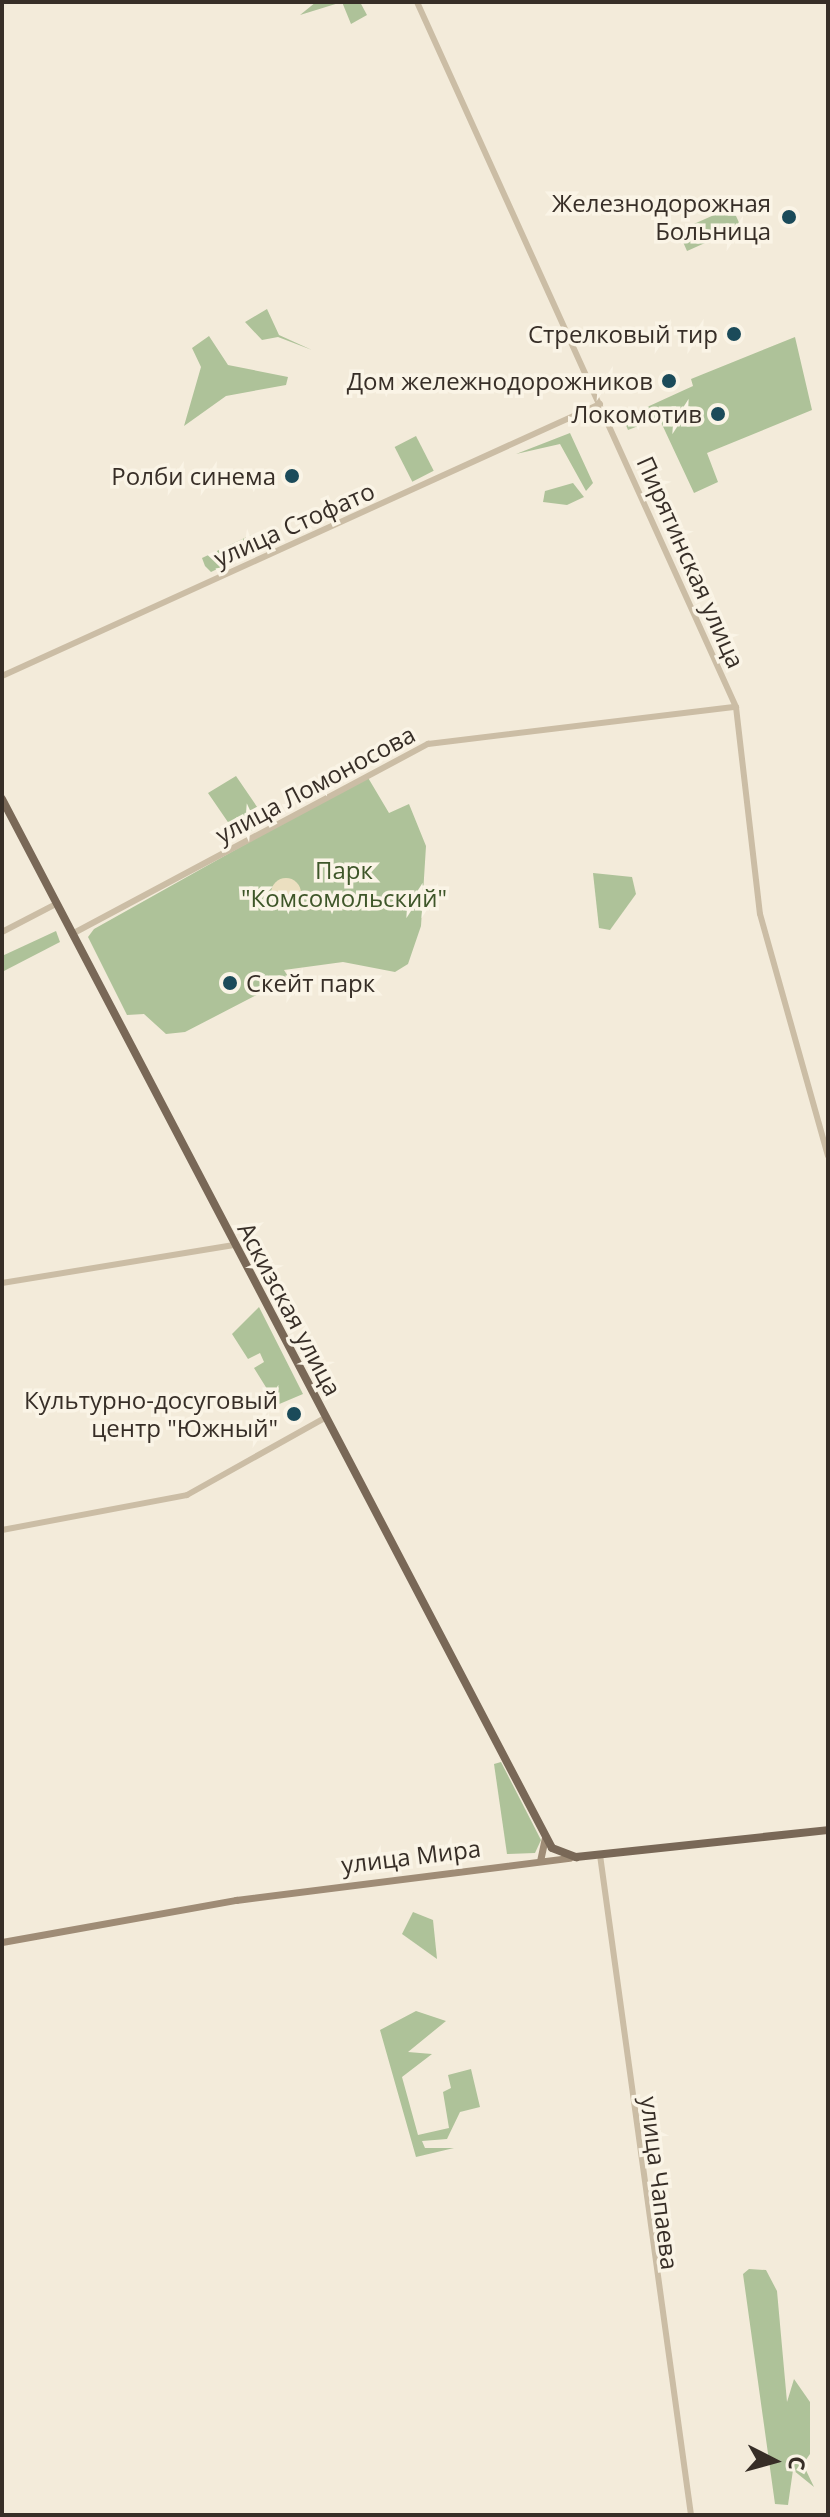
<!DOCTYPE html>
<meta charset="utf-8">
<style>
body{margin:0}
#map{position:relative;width:830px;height:2517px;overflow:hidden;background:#f3ebda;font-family:"Open Sans",sans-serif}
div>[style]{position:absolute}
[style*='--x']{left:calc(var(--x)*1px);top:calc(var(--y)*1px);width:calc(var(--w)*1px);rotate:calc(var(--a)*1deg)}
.green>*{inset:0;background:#aec299;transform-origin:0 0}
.plaza>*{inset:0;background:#ebdfc0}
.round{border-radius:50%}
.tertiary>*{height:6px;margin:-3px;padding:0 3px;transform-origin:3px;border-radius:3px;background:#cbbda5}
.secondary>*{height:7px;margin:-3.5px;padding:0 3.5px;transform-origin:3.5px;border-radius:3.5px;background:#9f8c76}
.primary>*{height:8px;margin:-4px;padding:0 4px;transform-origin:4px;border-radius:4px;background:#796857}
.dots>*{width:22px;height:22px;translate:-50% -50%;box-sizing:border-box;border:4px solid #faf4e6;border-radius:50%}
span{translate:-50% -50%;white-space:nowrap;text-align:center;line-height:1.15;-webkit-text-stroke:7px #faf4e6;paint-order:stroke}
.poi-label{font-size:24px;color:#372e27}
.right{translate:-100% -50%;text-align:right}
.left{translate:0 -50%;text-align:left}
.street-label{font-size:24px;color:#372e27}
.park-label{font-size:24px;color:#3e5629}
.frame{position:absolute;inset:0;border:4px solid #372e27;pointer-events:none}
.north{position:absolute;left:734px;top:2421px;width:80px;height:80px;-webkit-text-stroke:6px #faf4e6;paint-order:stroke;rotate:96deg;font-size:22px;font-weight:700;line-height:32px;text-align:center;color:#372e27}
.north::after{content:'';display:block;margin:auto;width:28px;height:36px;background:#372e27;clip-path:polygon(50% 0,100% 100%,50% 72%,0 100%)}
</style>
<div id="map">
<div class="green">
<div style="clip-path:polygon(316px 2px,360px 2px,367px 15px,351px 24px,342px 2px,300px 15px)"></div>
<div style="left:732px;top:207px;width:22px;height:59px;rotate:66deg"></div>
<div style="clip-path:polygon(267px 309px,279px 335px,312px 350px,278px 337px,262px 340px,245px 322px)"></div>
<div style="clip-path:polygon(209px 336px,228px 365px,288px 377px,286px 385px,226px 396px,184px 426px,201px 367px,192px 348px)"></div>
<div style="clip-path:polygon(795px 337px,812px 410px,707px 453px,718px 482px,694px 493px,659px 418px,628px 430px,623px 418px,693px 386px,691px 379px)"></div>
<div style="clip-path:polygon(570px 433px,593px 483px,586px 491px,560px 444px,516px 454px)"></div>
<div style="left:416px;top:436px;width:39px;height:24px;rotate:63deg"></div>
<div style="clip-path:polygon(573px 483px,584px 497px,567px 505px,543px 502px,545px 491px)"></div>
<div style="clip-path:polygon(251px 535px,260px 548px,211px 572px,205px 566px,202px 558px)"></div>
<div style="clip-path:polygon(236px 776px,266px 820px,251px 831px,242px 823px,232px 828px,208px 793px)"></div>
<div style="clip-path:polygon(367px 776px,389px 813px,409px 804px,426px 846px,421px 926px,408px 964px,395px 972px,343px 962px,284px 970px,289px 978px,278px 984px,185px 1032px,166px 1034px,144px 1014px,127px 1015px,88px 937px,94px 929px)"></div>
<div style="clip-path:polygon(593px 873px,632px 877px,636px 894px,610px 930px,599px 928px)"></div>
<div style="clip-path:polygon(56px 931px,60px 942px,2px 972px,2px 956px)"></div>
<div style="clip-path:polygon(259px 1307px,303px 1394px,277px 1405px,254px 1368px,264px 1362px,260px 1353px,248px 1359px,232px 1334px)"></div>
<div style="clip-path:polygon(501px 1762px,541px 1840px,535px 1853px,507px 1854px,494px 1764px)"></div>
<div style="clip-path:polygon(413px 1912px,433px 1920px,437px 1959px,402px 1934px)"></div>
<div style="clip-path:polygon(416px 2011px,446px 2021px,408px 2052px,432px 2054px,402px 2077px,418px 2135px,449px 2128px,443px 2092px,451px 2088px,448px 2075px,471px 2069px,480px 2107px,460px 2112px,447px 2139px,422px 2141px,425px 2148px,454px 2148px,416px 2157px,380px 2030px)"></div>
<div style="clip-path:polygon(749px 2269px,766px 2270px,777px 2291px,787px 2402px,794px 2379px,810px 2402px,810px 2454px,803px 2464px,814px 2487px,793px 2470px,788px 2505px,775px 2504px,743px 2274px)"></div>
</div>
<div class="plaza">
<div class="round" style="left:271px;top:878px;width:30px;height:30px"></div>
</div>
<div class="tertiary">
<div style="--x:417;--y:2;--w:774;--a:65.65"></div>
<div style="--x:736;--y:707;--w:208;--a:83.4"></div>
<div style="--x:760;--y:914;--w:251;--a:74.3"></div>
<div style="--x:2;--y:676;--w:657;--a:-24.46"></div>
<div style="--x:2;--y:932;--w:61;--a:-27.4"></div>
<div style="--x:72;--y:934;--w:404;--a:-28.1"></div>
<div style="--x:428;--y:744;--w:310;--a:-6.9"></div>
<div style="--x:2;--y:1283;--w:235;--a:-9.3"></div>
<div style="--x:2;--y:1530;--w:188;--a:-10.7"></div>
<div style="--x:187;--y:1495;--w:158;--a:-29.2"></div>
<div style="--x:600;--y:1855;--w:666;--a:82.15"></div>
</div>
<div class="secondary">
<div style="--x:540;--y:1861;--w:25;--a:-78"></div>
<div style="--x:2;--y:1942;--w:238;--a:-10.2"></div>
<div style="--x:236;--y:1900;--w:336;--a:-7.2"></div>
</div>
<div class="primary">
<div style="--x:2;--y:799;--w:1184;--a:62.33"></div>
<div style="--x:552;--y:1848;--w:26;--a:21"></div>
<div style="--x:576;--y:1857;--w:253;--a:-6.1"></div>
</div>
<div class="dots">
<div style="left:789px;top:217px;background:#1b4b5a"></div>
<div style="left:734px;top:334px;background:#1b4b5a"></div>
<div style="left:669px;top:381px;background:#1b4b5a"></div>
<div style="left:718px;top:414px;background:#1b4b5a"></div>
<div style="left:292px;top:476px;background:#1b4b5a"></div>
<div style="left:230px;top:983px;background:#1b4b5a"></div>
<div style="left:294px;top:1414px;background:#1b4b5a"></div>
</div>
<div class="poi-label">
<span class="right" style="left:771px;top:217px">Железнодорожная<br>Больница</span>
<span class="right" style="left:718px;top:334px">Стрелковый тир</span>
<span class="right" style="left:653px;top:381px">Дом жележнодорожников</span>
<span class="right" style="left:702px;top:414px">Локомотив</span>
<span class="right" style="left:276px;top:476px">Ролби синема</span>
<span class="left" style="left:246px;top:983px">Скейт парк</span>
<span class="right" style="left:278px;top:1414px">Культурно-досуговый<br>центр "Южный"</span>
</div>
<div class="street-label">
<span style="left:294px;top:524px;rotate:-24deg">улица Стофато</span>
<span style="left:691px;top:562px;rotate:66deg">Пирятинская улица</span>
<span style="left:315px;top:784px;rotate:-28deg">улица Ломоносова</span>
<span style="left:290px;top:1309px;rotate:62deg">Аскизская улица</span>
<span style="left:411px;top:1856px;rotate:-7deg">улица Мира</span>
<span style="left:660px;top:2183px;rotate:83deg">улица Чапаева</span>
</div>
<div class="park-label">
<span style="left:344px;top:884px">Парк<br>"Комсомольский"</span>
</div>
<div class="frame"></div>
<div class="north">С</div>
</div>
